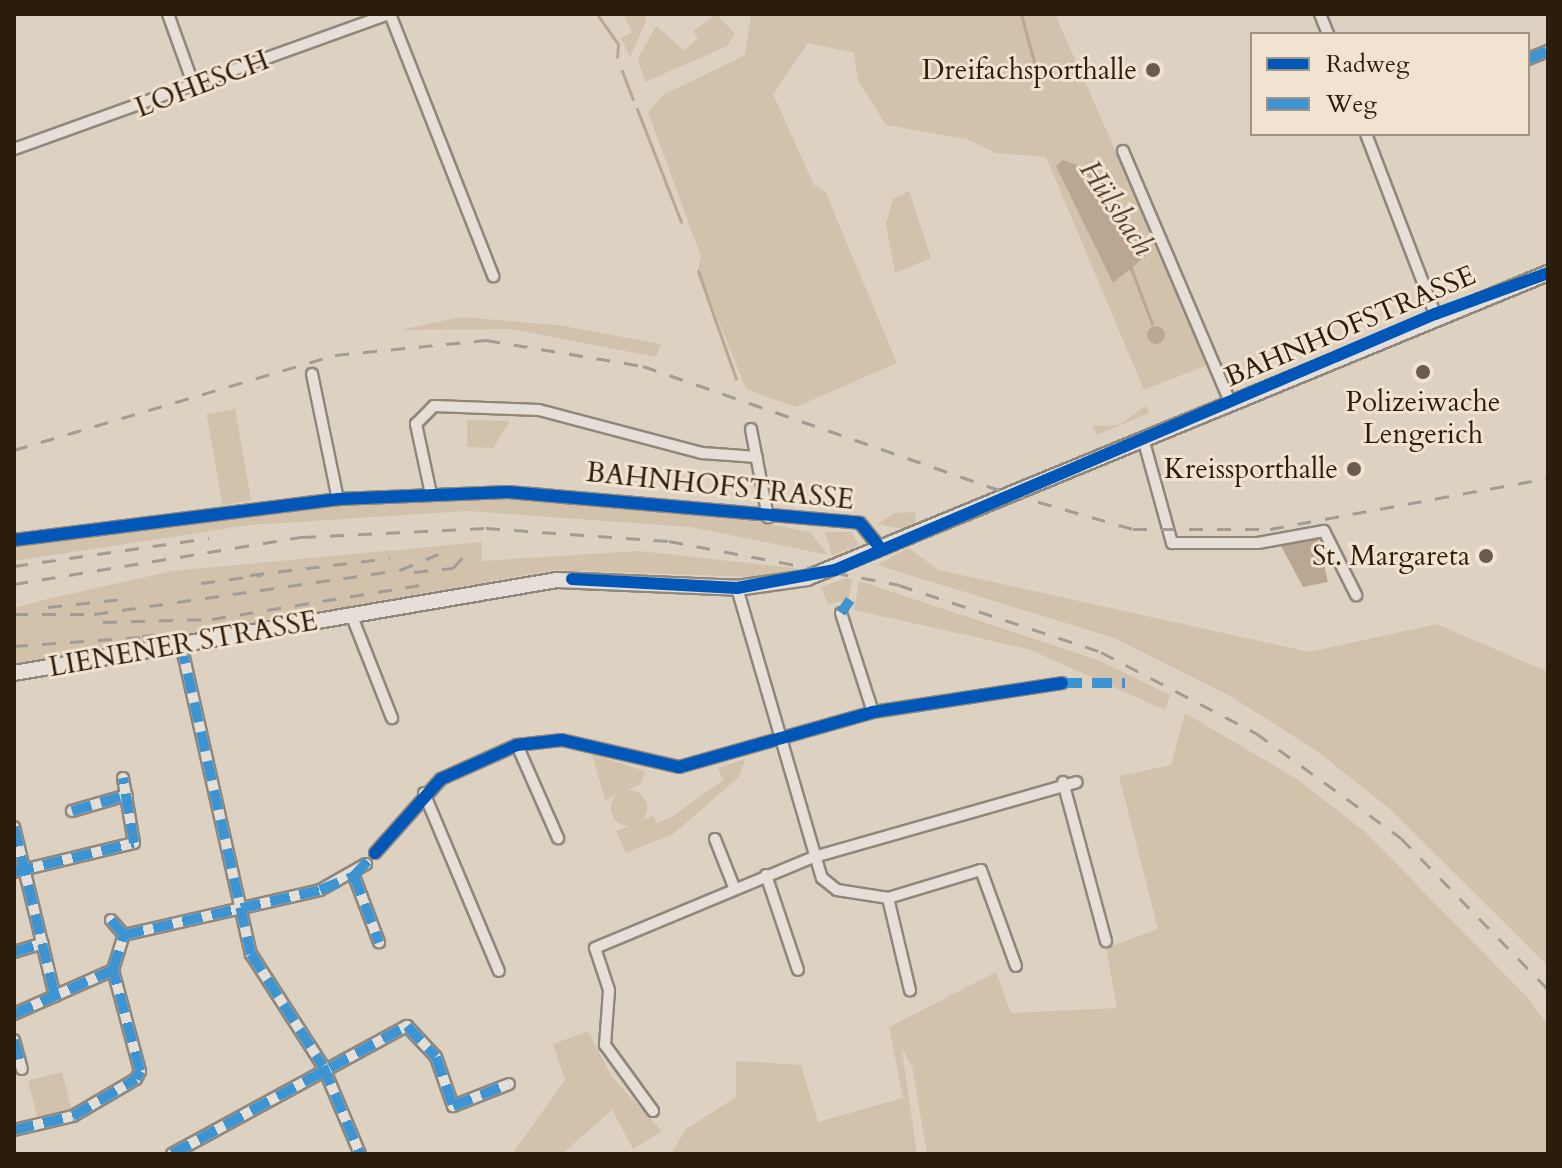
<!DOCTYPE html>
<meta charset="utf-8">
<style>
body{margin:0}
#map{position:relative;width:1562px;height:1168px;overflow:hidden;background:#ddd2c2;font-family:Cardo,serif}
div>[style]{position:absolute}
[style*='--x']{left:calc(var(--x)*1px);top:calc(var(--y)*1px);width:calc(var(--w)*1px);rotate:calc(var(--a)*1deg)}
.green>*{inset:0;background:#d2c2ab;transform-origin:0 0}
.round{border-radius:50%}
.water>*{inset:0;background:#b9a791}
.stream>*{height:3px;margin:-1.5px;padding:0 1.5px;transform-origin:1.5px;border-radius:1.5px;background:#b9a791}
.roads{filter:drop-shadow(2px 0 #8f877c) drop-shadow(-2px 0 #8f877c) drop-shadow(0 2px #8f877c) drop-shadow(0 -2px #8f877c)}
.street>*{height:10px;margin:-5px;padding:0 5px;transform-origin:5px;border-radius:5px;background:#e5dfd7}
.secondary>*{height:14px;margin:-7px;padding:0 7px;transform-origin:7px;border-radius:7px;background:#e5dfd7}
.rail>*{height:3px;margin-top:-1.5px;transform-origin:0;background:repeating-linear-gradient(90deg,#a29c94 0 14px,transparent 0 28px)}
.quiet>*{height:10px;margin-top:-5px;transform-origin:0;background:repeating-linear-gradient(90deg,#3c94d2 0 20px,transparent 0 30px)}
.cycleway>*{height:12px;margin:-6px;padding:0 6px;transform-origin:6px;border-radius:6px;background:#0057b8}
.dots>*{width:22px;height:22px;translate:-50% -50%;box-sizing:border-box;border:4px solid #f1e3d0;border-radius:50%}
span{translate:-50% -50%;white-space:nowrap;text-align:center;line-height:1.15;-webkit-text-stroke:6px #f1e3d0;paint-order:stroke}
.poi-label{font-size:28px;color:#2c1c0c}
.right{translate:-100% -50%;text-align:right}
.street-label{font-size:28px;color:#2c1c0c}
.water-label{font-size:30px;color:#584633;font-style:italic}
.frame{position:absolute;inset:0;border:16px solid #2c1c0c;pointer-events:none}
.legend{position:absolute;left:1250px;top:32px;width:280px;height:104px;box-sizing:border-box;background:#f1e3d0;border:2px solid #a29382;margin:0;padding:10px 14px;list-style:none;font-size:24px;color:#2c1c0c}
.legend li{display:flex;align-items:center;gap:16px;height:40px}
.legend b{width:40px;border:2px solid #a29382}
</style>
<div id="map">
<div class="green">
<div style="clip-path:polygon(623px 14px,645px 14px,646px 21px,630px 57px,621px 38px,632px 32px)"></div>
<div style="clip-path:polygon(717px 14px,735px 34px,727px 46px,645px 82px,638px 59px,656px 26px,684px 50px,698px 38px,693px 31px)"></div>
<div style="clip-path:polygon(751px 14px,1055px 14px,1210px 364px,1144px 390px,1046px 157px,996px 153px,966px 139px,886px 125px,858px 80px,854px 53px,808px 43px,773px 94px,814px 185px,825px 191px,897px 363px,796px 407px,746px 389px,698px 270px,701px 257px,648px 112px,663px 95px,745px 55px)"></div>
<div style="clip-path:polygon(909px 191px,931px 258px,895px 273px,886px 224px,893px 199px)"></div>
<div style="clip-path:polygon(460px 317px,558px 325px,661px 344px,656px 357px,511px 329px,400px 330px)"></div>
<div style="clip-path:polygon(1146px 406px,1149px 413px,1097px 435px,1092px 426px,1119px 425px)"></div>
<div style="left:235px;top:409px;width:93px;height:29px;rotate:80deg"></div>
<div style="clip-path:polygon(467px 420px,510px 421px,493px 448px,467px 447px)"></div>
<div style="clip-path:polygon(506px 496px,707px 512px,810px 532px,828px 555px,690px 527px,468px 511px,250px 525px,14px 561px,14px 546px,210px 519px,339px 503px)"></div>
<div style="clip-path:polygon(915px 512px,916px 523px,903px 529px,878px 524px,894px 513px)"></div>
<div style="clip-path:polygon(825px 532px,851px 532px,859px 545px,832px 556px)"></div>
<div style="clip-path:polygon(482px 542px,482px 561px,639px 551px,803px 569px,754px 577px,556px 570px,14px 664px,14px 608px,47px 599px,172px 571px)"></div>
<div style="clip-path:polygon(908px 548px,939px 570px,1309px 652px,1437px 624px,1548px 672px,1548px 966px,1391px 810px,1317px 751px,1232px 697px,1114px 638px,877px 565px)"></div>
<div style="clip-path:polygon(846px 578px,853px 579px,848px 600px,828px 604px,821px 587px)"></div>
<div style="clip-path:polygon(859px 581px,1098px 660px,1170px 695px,1165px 710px,1028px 649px,854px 610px)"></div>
<div style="clip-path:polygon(1185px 713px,1297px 779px,1364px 831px,1528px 998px,1548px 1026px,1548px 1154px,927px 1154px,912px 1066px,902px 1049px,917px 1154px,671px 1154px,686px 1129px,736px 1097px,736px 1061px,801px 1065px,818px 1122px,903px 1098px,889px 1027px,996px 972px,1011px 1013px,1117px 1008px,1106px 948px,1158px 929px,1119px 776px,1171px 765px)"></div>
<div style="clip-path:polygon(592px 754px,645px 771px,641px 784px,605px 800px)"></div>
<div style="clip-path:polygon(745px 759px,739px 777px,673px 834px,626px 853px,616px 831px,653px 816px,657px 823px,673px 816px,723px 780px,718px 768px)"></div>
<div class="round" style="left:611px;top:790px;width:36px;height:36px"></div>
<div style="clip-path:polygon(588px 1031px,612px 1077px,662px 1131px,633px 1149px,612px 1110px,562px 1154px,512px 1154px,565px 1080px,553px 1044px)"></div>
<div style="left:62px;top:1072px;width:40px;height:35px;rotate:76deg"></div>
</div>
<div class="water">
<div style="clip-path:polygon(1063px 160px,1105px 175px,1146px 256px,1113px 283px,1056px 166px)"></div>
<div class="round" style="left:1147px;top:326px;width:18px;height:18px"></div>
<div style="clip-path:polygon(1318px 539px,1328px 582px,1303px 587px,1280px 544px)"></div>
</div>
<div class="stream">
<div style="--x:597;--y:14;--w:37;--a:55"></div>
<div style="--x:618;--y:44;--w:13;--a:94"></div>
<div style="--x:1021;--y:14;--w:64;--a:74.7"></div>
<div style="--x:622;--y:71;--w:30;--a:69"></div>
<div style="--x:637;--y:109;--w:121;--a:68.7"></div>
<div style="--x:1129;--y:263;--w:65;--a:69.3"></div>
<div style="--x:698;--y:271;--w:114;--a:70.6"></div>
</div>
<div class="roads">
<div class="street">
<div style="--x:168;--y:14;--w:80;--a:70.2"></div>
<div style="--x:390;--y:14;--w:282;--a:68.5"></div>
<div style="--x:1320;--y:14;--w:22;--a:68"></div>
<div style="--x:1528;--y:59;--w:22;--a:-22"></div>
<div style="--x:1366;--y:134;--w:193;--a:69"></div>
<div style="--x:14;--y:149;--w:399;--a:-19.8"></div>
<div style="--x:1123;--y:151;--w:275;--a:66.9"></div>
<div style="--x:312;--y:374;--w:128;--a:78.3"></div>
<div style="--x:751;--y:429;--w:90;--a:79.1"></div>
<div style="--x:1144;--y:442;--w:105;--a:74.5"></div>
<div style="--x:1172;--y:543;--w:86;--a:0"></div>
<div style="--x:1258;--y:543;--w:67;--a:-10.3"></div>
<div style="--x:1324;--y:531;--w:72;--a:63.4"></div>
<div style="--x:431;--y:494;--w:72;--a:-102.1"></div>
<div style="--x:416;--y:424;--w:25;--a:-45"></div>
<div style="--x:434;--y:406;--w:105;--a:2.2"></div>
<div style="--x:539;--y:410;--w:169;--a:14.8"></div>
<div style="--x:702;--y:453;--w:55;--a:4.2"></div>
<div style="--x:14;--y:540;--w:327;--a:-7.2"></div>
<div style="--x:338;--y:499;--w:170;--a:-2.4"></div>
<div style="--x:508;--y:492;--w:353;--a:5"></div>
<div style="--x:860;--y:523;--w:33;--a:51"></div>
<div style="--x:737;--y:588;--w:302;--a:73.7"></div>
<div style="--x:822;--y:878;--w:19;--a:39"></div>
<div style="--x:837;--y:890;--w:52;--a:8.9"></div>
<div style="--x:888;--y:898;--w:97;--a:-16.8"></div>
<div style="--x:981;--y:870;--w:102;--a:70"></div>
<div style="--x:841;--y:613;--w:104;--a:72.1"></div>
<div style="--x:351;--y:614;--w:112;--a:68.5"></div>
<div style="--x:181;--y:644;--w:318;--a:77.3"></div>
<div style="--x:251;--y:954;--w:133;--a:57.3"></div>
<div style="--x:323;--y:1066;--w:95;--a:67.2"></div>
<div style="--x:517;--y:745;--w:102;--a:66.2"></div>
<div style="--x:1063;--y:782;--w:165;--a:74.9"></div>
<div style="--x:424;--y:793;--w:193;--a:67.2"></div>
<div style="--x:72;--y:811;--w:57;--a:-16.2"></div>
<div style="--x:14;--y:827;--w:174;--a:76.4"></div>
<div style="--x:715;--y:839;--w:52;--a:68.4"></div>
<div style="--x:375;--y:853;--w:99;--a:-48.3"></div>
<div style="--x:441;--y:779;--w:83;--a:-24.1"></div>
<div style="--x:517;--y:745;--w:45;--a:-6.3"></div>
<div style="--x:562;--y:740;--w:120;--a:13"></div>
<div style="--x:679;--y:767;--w:202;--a:-15.8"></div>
<div style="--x:873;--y:712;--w:191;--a:-8.7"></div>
<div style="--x:14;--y:872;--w:123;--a:-13.6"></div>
<div style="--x:134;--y:843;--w:66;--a:-99.6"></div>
<div style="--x:766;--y:875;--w:100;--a:71.4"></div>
<div style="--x:354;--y:876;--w:71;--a:69.3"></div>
<div style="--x:888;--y:898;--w:95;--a:76.6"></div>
<div style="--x:111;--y:920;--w:20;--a:49"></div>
<div style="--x:14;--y:952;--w:30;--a:-17"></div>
<div style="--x:14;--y:1014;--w:108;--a:-24"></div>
<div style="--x:113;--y:970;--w:37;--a:-73"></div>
<div style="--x:124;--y:935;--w:201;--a:-12.9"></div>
<div style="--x:320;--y:890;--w:53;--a:-29.5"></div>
<div style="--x:14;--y:1040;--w:30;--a:75"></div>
<div style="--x:653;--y:1111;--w:82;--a:-126"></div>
<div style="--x:605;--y:1045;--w:55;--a:-85.8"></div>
<div style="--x:609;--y:990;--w:44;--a:-108.4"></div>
<div style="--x:595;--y:948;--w:237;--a:-22.6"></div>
<div style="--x:814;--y:857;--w:273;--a:-15.9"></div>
<div style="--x:14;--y:1130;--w:61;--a:-13.3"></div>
<div style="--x:73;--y:1116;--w:73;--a:-30.4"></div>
<div style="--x:136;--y:1079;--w:9;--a:-63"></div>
<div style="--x:140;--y:1071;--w:105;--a:-105"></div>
<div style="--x:172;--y:1154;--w:268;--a:-28.6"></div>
<div style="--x:407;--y:1026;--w:42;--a:46.9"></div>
<div style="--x:436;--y:1057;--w:52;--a:70.9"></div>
<div style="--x:453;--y:1106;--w:60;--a:-21.4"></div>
</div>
<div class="secondary">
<div style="--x:14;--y:673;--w:551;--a:-9.72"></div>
<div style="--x:557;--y:580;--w:180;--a:2.5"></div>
<div style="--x:737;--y:588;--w:71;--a:-8.1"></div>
<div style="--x:807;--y:578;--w:801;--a:-22.37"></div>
</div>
</div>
<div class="rail">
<div style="--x:14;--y:450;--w:335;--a:-16.5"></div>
<div style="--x:335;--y:355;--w:152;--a:-5.7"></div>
<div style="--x:486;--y:340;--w:159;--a:9.4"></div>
<div style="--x:643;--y:366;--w:390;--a:19.2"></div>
<div style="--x:1011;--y:494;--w:127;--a:16"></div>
<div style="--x:1133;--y:529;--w:137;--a:0"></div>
<div style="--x:1270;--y:529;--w:283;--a:-10.4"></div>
<div style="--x:14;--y:566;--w:197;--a:-8.2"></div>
<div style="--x:414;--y:572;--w:39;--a:-6"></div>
<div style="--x:453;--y:568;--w:16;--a:-47"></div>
<div style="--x:250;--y:575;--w:141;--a:-6.9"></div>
<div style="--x:201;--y:583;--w:61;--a:-7.6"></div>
<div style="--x:14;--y:584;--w:292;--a:-9.3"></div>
<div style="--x:302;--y:537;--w:184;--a:-2.8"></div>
<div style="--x:486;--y:528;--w:183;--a:4.1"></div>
<div style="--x:669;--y:541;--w:234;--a:10.8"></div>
<div style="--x:899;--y:585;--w:213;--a:18.3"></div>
<div style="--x:1101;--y:652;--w:175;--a:27.6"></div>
<div style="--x:1256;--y:733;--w:179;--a:35.9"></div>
<div style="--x:1401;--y:838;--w:211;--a:45.8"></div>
<div style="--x:48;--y:607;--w:84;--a:-6.1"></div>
<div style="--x:14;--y:614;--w:80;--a:0"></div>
<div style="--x:94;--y:614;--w:309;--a:-8.2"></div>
<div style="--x:400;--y:570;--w:44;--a:-22.5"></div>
<div style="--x:103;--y:622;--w:109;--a:-1.6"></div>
<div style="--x:212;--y:619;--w:217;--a:-9.3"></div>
<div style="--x:142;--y:636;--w:25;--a:-5"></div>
<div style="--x:14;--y:646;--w:127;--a:-4.1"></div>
</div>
<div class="quiet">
<div style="--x:1528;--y:59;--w:22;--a:-22"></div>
<div style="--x:841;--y:613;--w:16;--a:-55"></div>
<div style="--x:181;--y:644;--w:318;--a:77.3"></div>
<div style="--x:251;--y:954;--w:133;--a:57.3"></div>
<div style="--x:323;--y:1066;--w:95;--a:67.2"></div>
<div style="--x:1062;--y:683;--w:63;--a:0"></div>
<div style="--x:72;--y:811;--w:57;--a:-16.2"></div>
<div style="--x:14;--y:827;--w:174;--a:76.4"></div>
<div style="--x:14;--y:872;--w:123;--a:-13.6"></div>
<div style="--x:134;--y:843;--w:66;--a:-99.6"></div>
<div style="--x:354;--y:876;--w:71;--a:69.3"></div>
<div style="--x:111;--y:920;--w:20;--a:49"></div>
<div style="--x:14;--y:952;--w:30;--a:-17"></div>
<div style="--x:14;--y:1014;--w:108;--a:-24"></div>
<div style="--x:113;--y:970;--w:37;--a:-73"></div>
<div style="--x:124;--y:935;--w:201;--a:-12.9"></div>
<div style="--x:320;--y:890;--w:37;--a:-22"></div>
<div style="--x:354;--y:876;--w:31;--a:-48"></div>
<div style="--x:14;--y:1040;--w:30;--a:75"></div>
<div style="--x:14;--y:1130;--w:61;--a:-13.3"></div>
<div style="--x:73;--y:1116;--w:73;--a:-30.4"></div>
<div style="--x:136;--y:1079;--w:9;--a:-63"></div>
<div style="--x:140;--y:1071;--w:105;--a:-105"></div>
<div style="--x:172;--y:1154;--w:268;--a:-28.6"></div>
<div style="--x:407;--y:1026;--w:42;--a:46.9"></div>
<div style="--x:436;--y:1057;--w:52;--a:70.9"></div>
<div style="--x:453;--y:1106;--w:60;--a:-21.4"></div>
</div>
<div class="cycleway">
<div style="--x:14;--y:540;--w:327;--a:-7.2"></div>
<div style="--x:338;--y:499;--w:170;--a:-2.4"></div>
<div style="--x:508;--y:492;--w:353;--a:5"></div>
<div style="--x:860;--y:523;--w:33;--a:51"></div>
<div style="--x:572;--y:579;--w:165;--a:3.1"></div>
<div style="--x:737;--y:588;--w:100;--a:-10.4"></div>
<div style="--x:835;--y:570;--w:652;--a:-23.11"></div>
<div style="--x:1435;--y:314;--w:120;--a:-19.9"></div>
<div style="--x:375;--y:853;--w:99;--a:-48.3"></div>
<div style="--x:441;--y:779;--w:83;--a:-24.1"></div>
<div style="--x:517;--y:745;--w:45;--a:-6.3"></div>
<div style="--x:562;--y:740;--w:120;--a:13"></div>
<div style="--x:679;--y:767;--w:202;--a:-15.8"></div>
<div style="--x:873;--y:712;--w:191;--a:-8.7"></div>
</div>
<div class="dots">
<div style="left:1153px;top:70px;background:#6a5c4c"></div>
<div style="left:1423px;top:372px;background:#6a5c4c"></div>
<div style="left:1354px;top:469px;background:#6a5c4c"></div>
<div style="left:1486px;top:556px;background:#6a5c4c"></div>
</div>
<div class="poi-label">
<span class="right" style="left:1137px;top:70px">Dreifachsporthalle</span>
<span style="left:1423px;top:418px">Polizeiwache<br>Lengerich</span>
<span class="right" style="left:1338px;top:469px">Kreissporthalle</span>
<span class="right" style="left:1470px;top:556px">St. Margareta</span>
</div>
<div class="street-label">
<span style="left:202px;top:84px;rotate:-21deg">LOHESCH</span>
<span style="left:1350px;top:326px;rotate:-23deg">BAHNHOFSTRASSE</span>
<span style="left:720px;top:486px;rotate:6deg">BAHNHOFSTRASSE</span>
<span style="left:183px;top:644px;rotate:-10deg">LIENENER STRASSE</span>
</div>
<div class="water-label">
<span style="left:1116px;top:208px;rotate:56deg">Hülsbach</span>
</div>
<div class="frame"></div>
<ul class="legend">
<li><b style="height:10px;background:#0057b8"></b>Radweg</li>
<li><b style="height:10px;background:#3c94d2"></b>Weg</li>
</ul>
</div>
